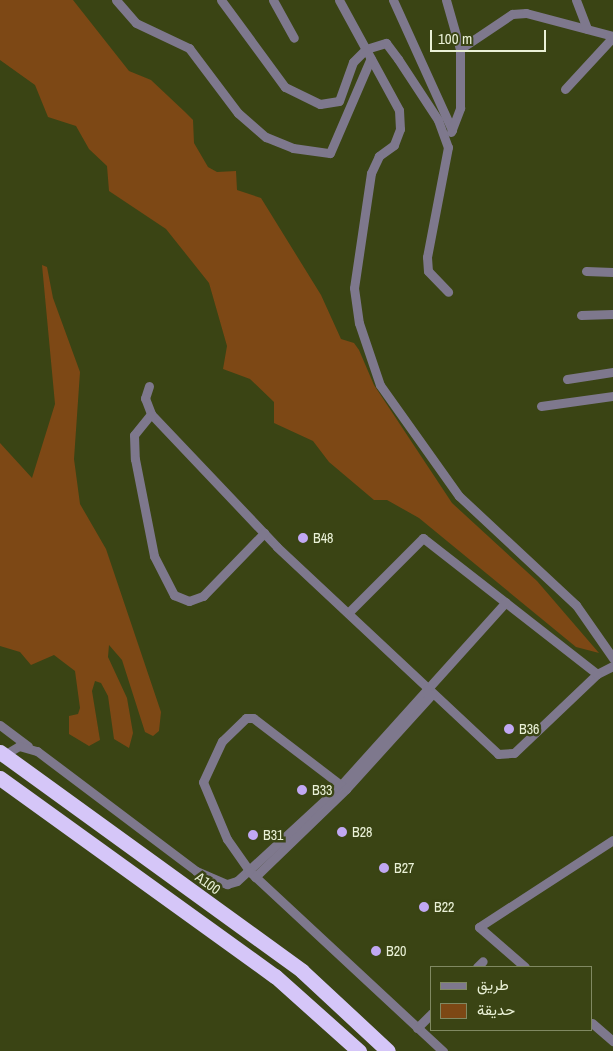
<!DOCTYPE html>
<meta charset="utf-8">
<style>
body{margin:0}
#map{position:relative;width:613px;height:1051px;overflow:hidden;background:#3a4414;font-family:"Archivo Narrow",Vazirmatn,sans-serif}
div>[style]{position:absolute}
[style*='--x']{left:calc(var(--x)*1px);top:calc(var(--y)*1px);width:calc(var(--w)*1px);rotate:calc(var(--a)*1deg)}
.green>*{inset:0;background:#7d4815}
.street>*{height:9px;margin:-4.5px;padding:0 4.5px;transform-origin:4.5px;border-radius:4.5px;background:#7e788d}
.highway>*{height:15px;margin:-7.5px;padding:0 7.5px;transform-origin:7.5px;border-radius:7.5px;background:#d5c6f8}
.dots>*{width:14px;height:14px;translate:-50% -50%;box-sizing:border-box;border:2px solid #3a4414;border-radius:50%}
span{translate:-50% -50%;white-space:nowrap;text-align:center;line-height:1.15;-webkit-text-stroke:5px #3a4414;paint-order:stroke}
.poi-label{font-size:14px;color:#eaf1d7}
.left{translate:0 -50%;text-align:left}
.street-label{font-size:14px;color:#eaf1d7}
.legend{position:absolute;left:430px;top:966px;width:162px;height:65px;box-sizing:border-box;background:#3a4414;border:1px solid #808962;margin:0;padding:6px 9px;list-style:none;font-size:15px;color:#eaf1d7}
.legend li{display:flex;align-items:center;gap:10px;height:25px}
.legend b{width:25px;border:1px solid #808962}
.scale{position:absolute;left:430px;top:30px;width:116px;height:22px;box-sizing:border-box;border:2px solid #eaf1d7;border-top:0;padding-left:6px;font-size:15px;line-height:18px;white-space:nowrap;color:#eaf1d7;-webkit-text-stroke:4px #3a4414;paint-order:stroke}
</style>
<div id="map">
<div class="green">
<div style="clip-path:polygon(0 0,73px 0,129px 71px,151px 80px,185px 112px,193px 120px,194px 143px,208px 167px,217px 172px,236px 171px,237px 190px,261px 198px,321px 295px,341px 339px,354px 343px,359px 350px,374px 385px,452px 503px,537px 581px,599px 653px,576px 647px,419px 518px,387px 500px,374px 500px,329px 462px,313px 441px,274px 423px,274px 402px,250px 379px,223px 369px,227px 346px,209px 283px,166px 229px,109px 191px,107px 166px,89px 149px,76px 126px,48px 117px,35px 85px,0 60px)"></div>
<div style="clip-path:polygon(42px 265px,47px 267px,53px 298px,80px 372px,74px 459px,80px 504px,106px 549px,161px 712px,159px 731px,153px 736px,145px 732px,122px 660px,109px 645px,108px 657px,127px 698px,133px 733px,129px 748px,114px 739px,108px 696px,101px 683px,95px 681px,92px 691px,100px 740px,89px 746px,69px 734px,69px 716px,78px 714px,80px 708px,75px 671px,54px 655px,31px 665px,20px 652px,0 646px,0 443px,32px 478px,55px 404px)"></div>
</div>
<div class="street">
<div style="--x:116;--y:0;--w:30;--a:49"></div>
<div style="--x:136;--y:23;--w:59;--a:25.3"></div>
<div style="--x:189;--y:48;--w:81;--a:53"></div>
<div style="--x:238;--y:113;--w:37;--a:41"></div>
<div style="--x:266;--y:137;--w:29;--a:22"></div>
<div style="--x:293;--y:148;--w:37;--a:8"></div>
<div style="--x:330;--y:153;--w:103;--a:-66.7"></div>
<div style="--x:221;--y:0;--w:108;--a:53.7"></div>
<div style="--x:285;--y:87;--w:39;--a:26"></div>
<div style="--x:320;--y:104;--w:19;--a:-9"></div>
<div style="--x:339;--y:101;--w:41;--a:-70.3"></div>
<div style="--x:353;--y:62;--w:18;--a:-45"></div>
<div style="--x:366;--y:49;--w:21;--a:-17"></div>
<div style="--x:386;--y:43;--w:20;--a:53"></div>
<div style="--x:398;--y:59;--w:73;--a:56.7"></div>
<div style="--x:438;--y:120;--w:29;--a:70"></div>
<div style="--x:448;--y:147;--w:112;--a:100.8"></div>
<div style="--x:427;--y:257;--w:14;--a:86"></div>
<div style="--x:428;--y:271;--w:29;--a:46"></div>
<div style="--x:273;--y:0;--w:43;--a:61.1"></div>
<div style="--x:339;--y:0;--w:125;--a:61.4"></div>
<div style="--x:399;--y:110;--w:19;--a:87"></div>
<div style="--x:400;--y:129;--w:17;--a:111"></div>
<div style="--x:394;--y:145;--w:19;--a:144"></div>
<div style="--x:379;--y:156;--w:19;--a:115"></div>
<div style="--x:371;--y:173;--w:116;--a:98.4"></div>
<div style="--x:354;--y:288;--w:35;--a:82"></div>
<div style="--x:359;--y:323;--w:65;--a:71.3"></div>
<div style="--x:380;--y:385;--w:136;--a:54.6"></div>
<div style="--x:459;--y:496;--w:160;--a:43"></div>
<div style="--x:576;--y:605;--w:65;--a:55.1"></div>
<div style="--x:393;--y:0;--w:143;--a:65.6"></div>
<div style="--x:446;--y:0;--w:51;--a:74.1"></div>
<div style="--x:460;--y:49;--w:63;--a:-33.9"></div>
<div style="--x:512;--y:14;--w:14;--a:-4"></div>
<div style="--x:526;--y:13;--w:90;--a:14.8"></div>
<div style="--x:576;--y:0;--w:31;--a:69"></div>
<div style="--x:565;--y:89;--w:71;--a:-47.3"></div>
<div style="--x:451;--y:132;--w:26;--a:-69"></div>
<div style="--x:460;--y:108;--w:59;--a:-90"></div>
<div style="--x:586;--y:271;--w:27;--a:2"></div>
<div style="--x:581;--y:315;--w:32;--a:-2"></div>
<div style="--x:567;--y:379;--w:47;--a:-8.7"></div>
<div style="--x:149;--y:386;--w:13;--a:108"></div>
<div style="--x:145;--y:398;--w:17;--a:69"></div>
<div style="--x:151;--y:414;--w:183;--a:46.5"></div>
<div style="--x:277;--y:547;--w:303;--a:43.1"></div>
<div style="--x:498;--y:754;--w:16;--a:-4"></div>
<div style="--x:514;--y:753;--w:115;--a:-43.6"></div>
<div style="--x:597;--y:674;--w:18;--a:-27"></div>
<div style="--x:541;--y:406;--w:73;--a:-7.9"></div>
<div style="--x:151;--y:414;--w:27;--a:129"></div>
<div style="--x:134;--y:435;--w:24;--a:88"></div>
<div style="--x:135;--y:459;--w:99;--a:78.9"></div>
<div style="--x:154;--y:556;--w:44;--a:62.9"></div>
<div style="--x:174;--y:595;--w:16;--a:22"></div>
<div style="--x:189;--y:601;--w:15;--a:-20"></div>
<div style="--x:203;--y:596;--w:88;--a:-45.9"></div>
<div style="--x:348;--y:613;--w:106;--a:-45"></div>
<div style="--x:423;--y:538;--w:221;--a:38"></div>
<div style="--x:0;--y:725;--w:35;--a:37"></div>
<div style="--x:4;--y:755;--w:17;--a:-31"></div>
<div style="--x:19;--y:746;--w:19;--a:16"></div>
<div style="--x:37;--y:751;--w:199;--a:37"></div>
<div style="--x:196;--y:871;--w:34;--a:23"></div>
<div style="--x:227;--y:884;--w:10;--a:-17"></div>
<div style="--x:237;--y:881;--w:142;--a:-42.7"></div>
<div style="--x:341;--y:785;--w:246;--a:-48"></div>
<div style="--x:346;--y:789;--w:117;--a:-142.6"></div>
<div style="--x:253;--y:718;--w:7;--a:180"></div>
<div style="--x:246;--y:718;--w:33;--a:136"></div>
<div style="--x:222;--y:741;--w:45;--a:114.9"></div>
<div style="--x:203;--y:782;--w:62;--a:67.2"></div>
<div style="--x:227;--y:839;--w:39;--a:55"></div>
<div style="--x:249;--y:871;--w:265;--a:42.9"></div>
<div style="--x:255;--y:877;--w:127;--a:-44"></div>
<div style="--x:346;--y:789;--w:128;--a:-47.8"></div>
<div style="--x:477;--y:967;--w:8;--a:-45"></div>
<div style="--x:525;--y:967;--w:61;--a:-139"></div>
<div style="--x:479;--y:927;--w:160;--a:-33"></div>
<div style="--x:592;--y:1023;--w:28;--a:41"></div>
<div style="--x:417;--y:1028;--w:21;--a:-45"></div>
</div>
<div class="highway">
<div style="--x:0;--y:752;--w:373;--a:35.9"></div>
<div style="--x:302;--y:971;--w:117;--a:42.9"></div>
<div style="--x:0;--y:778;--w:339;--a:35.8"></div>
<div style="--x:275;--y:976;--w:113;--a:41.8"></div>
</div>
<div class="dots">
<div style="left:303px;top:538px;background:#c1a8f3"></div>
<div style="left:509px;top:729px;background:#c1a8f3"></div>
<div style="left:302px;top:790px;background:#c1a8f3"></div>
<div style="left:342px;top:832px;background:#c1a8f3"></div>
<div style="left:253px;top:835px;background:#c1a8f3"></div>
<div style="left:384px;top:868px;background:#c1a8f3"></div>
<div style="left:424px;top:907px;background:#c1a8f3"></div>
<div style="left:376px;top:951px;background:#c1a8f3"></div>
</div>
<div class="poi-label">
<span class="left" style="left:313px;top:538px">B48</span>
<span class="left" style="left:519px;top:729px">B36</span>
<span class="left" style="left:312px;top:790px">B33</span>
<span class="left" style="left:352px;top:832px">B28</span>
<span class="left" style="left:263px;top:835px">B31</span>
<span class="left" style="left:394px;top:868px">B27</span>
<span class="left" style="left:434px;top:907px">B22</span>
<span class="left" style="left:386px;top:951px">B20</span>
</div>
<div class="street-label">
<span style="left:208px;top:883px;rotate:36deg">A100</span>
</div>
<ul class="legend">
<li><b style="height:6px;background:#7e788d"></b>طريق</li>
<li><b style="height:14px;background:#7d4815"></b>حديقة</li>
</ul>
<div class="scale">100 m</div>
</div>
